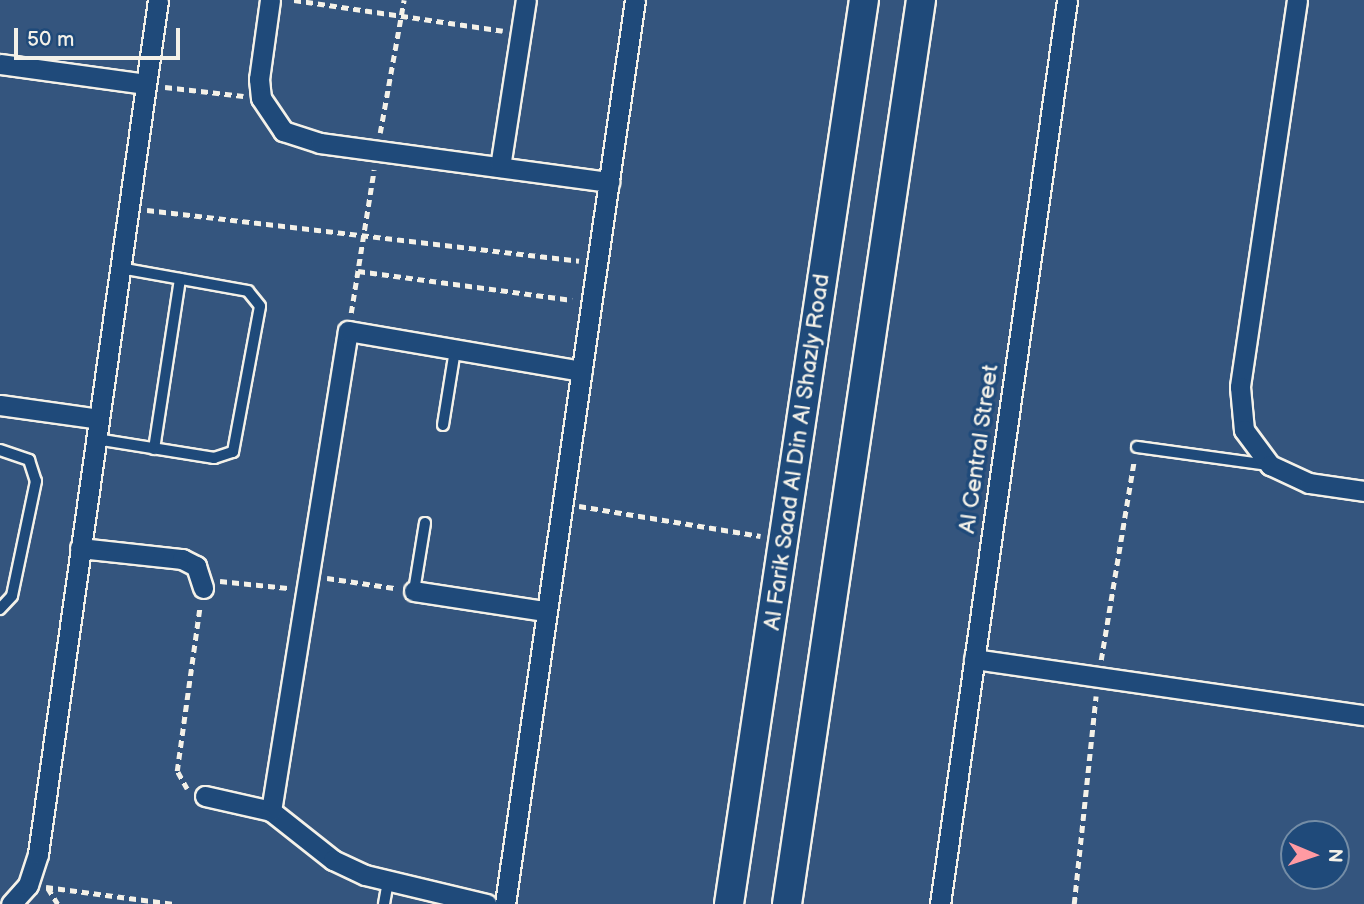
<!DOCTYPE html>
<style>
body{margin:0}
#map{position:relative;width:1364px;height:904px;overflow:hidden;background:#34557e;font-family:"Balsamiq Sans",sans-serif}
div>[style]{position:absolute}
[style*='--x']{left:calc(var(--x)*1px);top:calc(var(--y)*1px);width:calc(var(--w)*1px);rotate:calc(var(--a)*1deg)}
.path>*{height:4.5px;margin-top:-2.25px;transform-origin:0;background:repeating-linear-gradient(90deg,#f4f1e8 0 7px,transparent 0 12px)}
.roads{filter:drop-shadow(2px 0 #f4f1e8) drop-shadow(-2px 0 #f4f1e8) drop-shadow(0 2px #f4f1e8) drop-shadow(0 -2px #f4f1e8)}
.lane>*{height:10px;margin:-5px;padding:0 5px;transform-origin:5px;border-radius:5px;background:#1f4a7a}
.street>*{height:19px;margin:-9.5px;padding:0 9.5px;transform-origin:9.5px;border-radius:9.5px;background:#1f4a7a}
.secondary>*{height:28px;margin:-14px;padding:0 14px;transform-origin:14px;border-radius:14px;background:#1f4a7a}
span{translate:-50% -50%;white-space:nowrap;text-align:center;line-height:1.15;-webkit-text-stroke:7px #1f4a7a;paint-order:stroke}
.street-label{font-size:23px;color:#f4f1e8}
.north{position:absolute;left:1280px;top:820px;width:70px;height:70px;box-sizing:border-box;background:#1f4a7a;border:2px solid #748da6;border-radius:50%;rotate:92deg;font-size:19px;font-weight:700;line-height:28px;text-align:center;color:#f4f1e8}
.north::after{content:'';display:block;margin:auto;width:24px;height:32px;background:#ff9aa2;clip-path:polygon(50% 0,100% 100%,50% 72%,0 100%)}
.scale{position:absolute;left:14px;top:28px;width:166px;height:32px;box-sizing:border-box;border:4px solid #f4f1e8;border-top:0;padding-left:9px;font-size:21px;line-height:24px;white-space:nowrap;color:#f4f1e8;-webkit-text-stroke:5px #1f4a7a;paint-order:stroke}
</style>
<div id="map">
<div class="path">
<div style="--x:294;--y:0;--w:211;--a:8.4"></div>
<div style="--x:165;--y:87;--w:79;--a:6.6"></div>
<div style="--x:380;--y:133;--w:135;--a:-79.8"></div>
<div style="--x:147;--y:210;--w:435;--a:6.7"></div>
<div style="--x:358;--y:271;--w:216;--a:7.7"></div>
<div style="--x:351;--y:313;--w:145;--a:-80.9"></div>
<div style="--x:579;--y:506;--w:184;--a:9.4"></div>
<div style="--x:327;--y:578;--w:68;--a:8.5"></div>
<div style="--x:220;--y:581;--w:68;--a:5.9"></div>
<div style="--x:1101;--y:660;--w:202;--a:-80.6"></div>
<div style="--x:187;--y:789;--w:21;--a:-119"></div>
<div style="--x:177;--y:771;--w:167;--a:-82.1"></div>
<div style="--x:46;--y:887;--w:129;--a:7.6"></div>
<div style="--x:48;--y:888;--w:19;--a:58"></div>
<div style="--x:1074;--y:904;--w:209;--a:-84"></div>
</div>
<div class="roads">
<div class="lane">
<div style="--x:443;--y:425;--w:76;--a:-80.9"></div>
<div style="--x:96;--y:439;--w:120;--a:9.1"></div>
<div style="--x:214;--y:458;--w:20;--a:-18"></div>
<div style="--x:233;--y:452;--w:148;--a:-79.5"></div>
<div style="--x:260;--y:306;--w:19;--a:-129"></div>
<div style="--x:248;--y:291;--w:130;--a:-169.8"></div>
<div style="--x:1137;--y:447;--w:133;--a:7.8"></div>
<div style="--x:154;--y:449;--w:172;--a:-81.3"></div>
<div style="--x:0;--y:450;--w:31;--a:19"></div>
<div style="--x:29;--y:460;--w:22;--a:72"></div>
<div style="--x:36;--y:481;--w:117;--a:101.8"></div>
<div style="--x:12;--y:596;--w:18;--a:133"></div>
<div style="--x:414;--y:591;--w:69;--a:-80.8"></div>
<div style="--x:384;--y:904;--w:22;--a:-80"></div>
</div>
<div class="street">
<div style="--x:270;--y:0;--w:80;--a:97.9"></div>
<div style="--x:259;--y:79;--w:19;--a:84"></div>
<div style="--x:261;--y:98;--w:40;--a:56"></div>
<div style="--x:283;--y:131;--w:39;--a:18"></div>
<div style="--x:320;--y:143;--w:292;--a:7.7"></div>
<div style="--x:1297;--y:0;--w:391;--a:98.4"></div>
<div style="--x:1240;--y:387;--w:43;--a:84.7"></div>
<div style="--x:1244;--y:430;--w:44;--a:53.4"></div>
<div style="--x:1270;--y:465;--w:43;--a:24.8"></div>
<div style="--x:1309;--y:483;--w:56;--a:8.3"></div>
<div style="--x:0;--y:64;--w:147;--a:7.8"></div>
<div style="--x:500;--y:167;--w:169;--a:-81.2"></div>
<div style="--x:0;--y:405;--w:100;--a:8"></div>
<div style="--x:80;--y:548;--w:103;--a:6.2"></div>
<div style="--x:182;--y:559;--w:16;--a:27"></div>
<div style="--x:196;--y:566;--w:23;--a:72"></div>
<div style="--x:414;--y:591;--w:133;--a:8.7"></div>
<div style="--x:974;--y:659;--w:394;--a:8.2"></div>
<div style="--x:205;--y:796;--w:68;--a:12.8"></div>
<div style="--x:271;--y:811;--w:79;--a:38.3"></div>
<div style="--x:333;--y:860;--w:35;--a:25"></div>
<div style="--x:365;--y:875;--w:125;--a:13.4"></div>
<div style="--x:271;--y:811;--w:486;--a:-80.9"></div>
<div style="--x:348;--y:331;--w:237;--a:9.7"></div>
<div style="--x:11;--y:904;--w:25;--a:-48"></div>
<div style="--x:28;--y:885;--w:33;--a:-72"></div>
<div style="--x:38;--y:854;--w:862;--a:-82"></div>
<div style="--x:505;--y:904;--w:913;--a:-81.82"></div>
<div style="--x:940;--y:904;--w:913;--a:-82"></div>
</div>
<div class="secondary">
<div style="--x:729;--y:904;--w:914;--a:-81.51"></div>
<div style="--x:787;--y:904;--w:914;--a:-81.57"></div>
</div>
</div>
<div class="street-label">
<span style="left:979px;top:449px;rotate:-82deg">Al Central Street</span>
<span style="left:797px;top:452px;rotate:-82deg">Al Farik Saad Al Din Al Shazly Road</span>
</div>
<div class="north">N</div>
<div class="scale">50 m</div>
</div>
